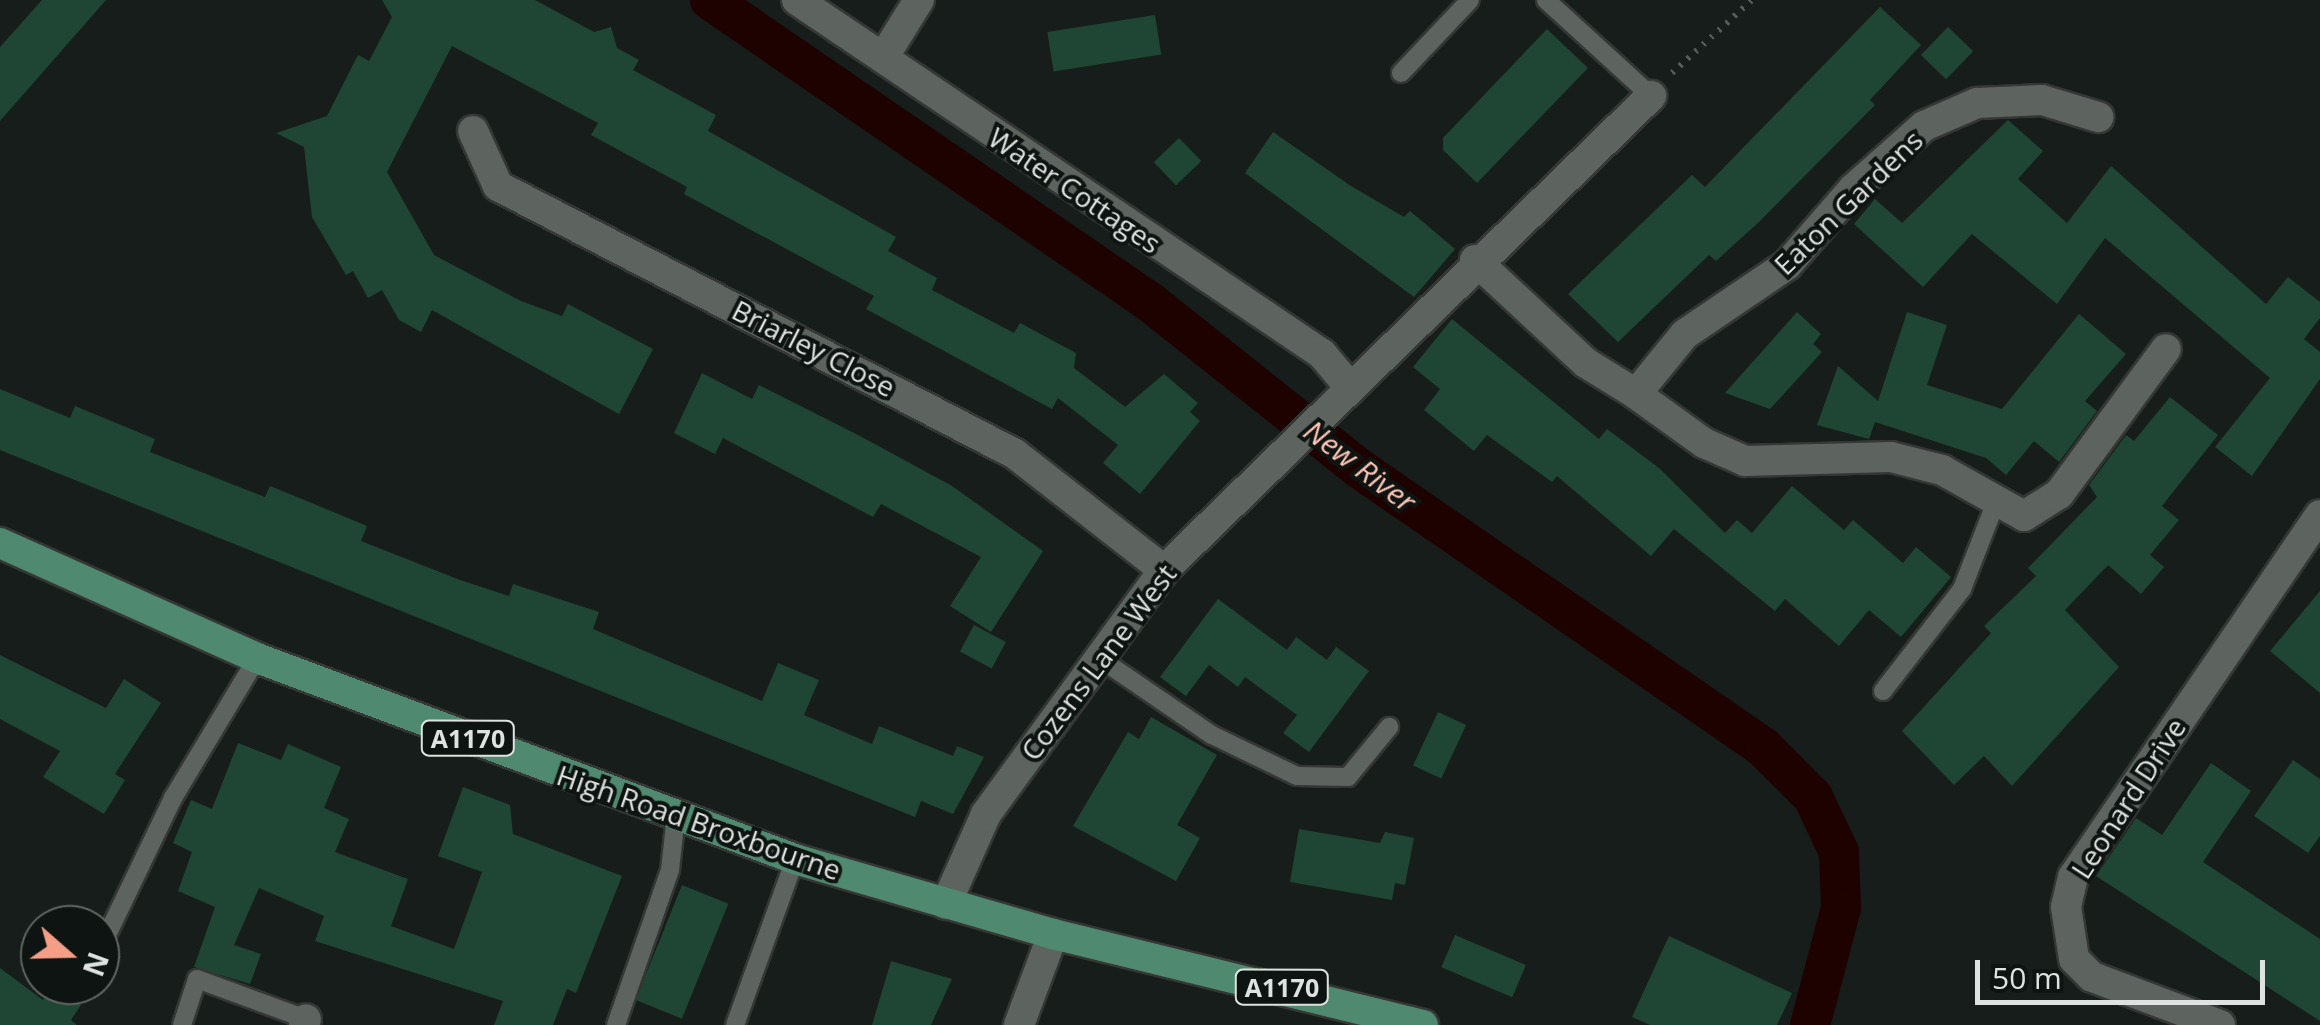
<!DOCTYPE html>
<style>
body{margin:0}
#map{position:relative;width:2320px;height:1025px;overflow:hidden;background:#171d1a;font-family:"Open Sans",sans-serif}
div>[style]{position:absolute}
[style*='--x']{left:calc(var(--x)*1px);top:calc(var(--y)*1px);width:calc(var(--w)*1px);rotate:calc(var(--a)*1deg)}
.canal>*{height:40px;margin:-20px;padding:0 20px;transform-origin:20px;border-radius:20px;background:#1e0200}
.building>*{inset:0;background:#1f4634;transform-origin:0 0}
.path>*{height:6px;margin-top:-3px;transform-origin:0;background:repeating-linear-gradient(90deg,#565b59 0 2.5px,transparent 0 10.5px)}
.roads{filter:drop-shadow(2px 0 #343735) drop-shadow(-2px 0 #343735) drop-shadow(0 2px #343735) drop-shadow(0 -2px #343735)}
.lane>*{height:18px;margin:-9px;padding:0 9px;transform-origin:9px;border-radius:9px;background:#5d6460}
.street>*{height:30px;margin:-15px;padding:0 15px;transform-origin:15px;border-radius:15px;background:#5d6460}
.primary>*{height:30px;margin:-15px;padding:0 15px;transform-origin:15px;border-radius:15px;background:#4f896f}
span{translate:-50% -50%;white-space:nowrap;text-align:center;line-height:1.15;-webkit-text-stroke:8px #0e1411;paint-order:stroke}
.shield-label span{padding:2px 8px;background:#0e1411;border:2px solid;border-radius:8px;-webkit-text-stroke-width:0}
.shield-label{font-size:25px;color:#dee2e0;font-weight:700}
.street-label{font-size:28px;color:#dee2e0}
.water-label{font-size:30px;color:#fec6b7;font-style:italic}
.north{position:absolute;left:20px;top:905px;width:100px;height:100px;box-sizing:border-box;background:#0e1411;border:2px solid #616664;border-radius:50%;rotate:110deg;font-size:28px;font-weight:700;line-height:40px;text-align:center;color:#dee2e0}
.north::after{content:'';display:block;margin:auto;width:35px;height:45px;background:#f49e88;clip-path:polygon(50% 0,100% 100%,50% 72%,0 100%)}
.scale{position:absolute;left:1975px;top:960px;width:290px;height:45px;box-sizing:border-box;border:5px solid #dee2e0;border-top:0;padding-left:12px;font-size:30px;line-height:35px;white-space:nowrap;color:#dee2e0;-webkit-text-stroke:8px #0e1411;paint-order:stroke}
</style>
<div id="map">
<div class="canal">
<div style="--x:710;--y:0;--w:534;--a:34.46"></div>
<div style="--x:1150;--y:302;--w:268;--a:38.5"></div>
<div style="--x:1360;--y:469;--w:491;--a:34.6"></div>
<div style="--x:1764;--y:748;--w:69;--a:45"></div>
<div style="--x:1813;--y:797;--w:61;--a:64.7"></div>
<div style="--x:1839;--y:852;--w:56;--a:88"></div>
<div style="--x:1841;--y:908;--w:121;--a:104.8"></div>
</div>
<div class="building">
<div style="clip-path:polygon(42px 0,106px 0,0 121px,0 47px)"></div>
<div style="clip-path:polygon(382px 0,535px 0,594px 32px,611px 27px,617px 48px,639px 60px,633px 70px,716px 115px,708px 131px,896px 237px,888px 251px,937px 278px,932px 290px,1014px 333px,1020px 323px,1076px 353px,1074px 368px,1125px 407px,1164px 374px,1198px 403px,1190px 412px,1200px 421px,1140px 494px,1103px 463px,1118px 445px,1058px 398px,1052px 409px,866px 309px,874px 296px,684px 194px,687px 187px,591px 135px,598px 123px,452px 46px,387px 172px,434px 255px,521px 301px,562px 316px,568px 304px,653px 349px,619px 414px,432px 310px,421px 332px,399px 320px,382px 290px,368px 298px,353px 271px,346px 275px,312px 217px,304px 147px,276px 133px,327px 116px,358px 55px,369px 61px,392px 17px)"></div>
<div style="clip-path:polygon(1880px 7px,1921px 45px,1870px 100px,1875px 105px,1760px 221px,1716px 261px,1709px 255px,1618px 342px,1568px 294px,1692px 175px,1705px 187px)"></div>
<div style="left:1155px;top:15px;width:40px;height:109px;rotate:81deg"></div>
<div style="left:1948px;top:27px;width:35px;height:39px;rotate:44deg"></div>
<div style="clip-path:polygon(1547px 29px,1588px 68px,1477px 183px,1443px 150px,1443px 138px)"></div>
<div style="clip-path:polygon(2008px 120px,2043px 151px,2018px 179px,2067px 223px,2111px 166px,2266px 304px,2288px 277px,2320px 302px,2320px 318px,2304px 339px,2320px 352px,2320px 379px,2252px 476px,2215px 447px,2270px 378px,2105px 238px,2057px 304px,1972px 234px,1923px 287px,1854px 224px,1875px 199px,1902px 223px)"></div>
<div style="clip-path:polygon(1273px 132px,1351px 186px,1404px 217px,1410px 211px,1455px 249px,1414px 297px,1245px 173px)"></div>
<div style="left:1179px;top:138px;width:32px;height:35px;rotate:46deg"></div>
<div style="clip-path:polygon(1797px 312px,1821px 334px,1813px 344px,1822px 352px,1770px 409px,1725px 393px)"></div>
<div style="clip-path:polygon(1907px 312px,1947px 325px,1927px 385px,2002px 409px,2079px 314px,2126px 354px,2085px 401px,2097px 411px,2059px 462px,2034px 441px,2006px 475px,1986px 458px,1875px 422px,1869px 439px,1817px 425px,1838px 366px,1878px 401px)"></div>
<div style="clip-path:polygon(1452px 319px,1599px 439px,1607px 429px,1659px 468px,1725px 533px,1737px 520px,1752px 533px,1792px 486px,1844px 530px,1853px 520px,1903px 563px,1916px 547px,1951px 577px,1901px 637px,1869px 610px,1839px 646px,1785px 599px,1775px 611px,1674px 529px,1651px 556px,1557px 476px,1552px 482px,1487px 435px,1474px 451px,1424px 410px,1440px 389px,1413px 367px)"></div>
<div style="clip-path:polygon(702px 373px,752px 399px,759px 385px,860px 436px,952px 486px,1043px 551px,991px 632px,950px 606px,981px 557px,881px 504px,873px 517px,723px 438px,715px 454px,674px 433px)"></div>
<div style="clip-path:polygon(0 389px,70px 418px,75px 406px,155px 439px,150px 452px,265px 497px,270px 486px,319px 506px,367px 526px,361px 541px,460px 580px,509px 596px,513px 584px,599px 612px,593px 629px,762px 701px,778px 663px,819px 680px,804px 715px,872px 744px,879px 726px,953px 756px,957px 746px,984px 757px,953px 814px,921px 801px,915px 817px,0 450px)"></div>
<div style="clip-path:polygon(2170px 397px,2218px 435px,2162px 506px,2179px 520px,2150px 555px,2164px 567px,2141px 594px,2108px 565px,2065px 610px,2119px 667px,2012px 786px,1984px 756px,1954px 785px,1902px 731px,1991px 633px,1984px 626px,2036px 576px,2028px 568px,2097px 497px,2089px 485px,2126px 435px,2134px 441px)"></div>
<div style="clip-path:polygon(2320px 591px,2320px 693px,2270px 651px)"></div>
<div style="clip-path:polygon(1218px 599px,1287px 650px,1296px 637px,1327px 660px,1336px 647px,1369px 671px,1309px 752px,1283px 733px,1297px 715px,1245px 677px,1238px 687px,1209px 665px,1186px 696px,1160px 677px)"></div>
<div style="left:974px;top:625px;width:36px;height:30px;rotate:28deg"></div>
<div style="clip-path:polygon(0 655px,106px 708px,124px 679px,161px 703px,115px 774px,125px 780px,104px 814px,43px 777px,60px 751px,0 719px)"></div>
<div style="left:1438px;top:712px;width:31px;height:59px;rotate:25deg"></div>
<div style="clip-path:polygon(1151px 717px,1217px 755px,1177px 825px,1200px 838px,1176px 881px,1073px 826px,1128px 732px,1139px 739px)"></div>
<div style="clip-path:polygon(238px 743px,281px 760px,288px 744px,341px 767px,324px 808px,349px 819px,335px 852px,408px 879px,391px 926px,454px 949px,482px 872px,438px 856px,463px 787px,510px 805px,513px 834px,622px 876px,576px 993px,567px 989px,553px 1025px,494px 1025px,503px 1001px,315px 941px,324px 916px,259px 888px,234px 945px,261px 954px,250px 984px,194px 967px,215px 907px,178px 891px,192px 852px,173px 843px,191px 800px,212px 809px)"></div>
<div style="clip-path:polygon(2293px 760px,2320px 779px,2320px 836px,2308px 853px,2254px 816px)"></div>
<div style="clip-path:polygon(2211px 763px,2251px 791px,2203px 862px,2320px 939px,2320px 1021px,2096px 876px,2136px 818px,2162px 835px)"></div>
<div style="clip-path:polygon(1299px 829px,1380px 843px,1385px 832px,1414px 838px,1405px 885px,1395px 883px,1392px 900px,1290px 882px)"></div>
<div style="left:682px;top:885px;width:50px;height:124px;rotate:22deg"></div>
<div style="left:1455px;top:935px;width:77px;height:35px;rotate:23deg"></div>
<div style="clip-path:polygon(1669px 936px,1792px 993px,1777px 1025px,1650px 1025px,1632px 1017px)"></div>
<div style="clip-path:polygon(891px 961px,952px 979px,931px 1025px,872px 1025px)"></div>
<div style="clip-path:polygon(0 968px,43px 1000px,54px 985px,81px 1005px,71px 1020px,77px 1025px,0 1025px)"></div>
</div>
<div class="path">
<div style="--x:1672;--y:73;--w:108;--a:-42.4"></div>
</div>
<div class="roads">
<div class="lane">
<div style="--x:1546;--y:0;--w:142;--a:42.4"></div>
<div style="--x:1401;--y:73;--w:100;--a:-46.6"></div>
<div style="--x:1096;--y:656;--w:140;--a:34.3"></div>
<div style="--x:1212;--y:735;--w:94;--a:25.8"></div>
<div style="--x:1297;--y:776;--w:51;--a:1.1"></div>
<div style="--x:1348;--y:777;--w:65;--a:-50.6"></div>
<div style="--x:1883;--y:691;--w:129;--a:-52.2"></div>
<div style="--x:1962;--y:589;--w:93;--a:-68.7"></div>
<div style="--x:109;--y:931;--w:148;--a:-64.3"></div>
<div style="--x:173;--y:798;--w:163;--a:-59"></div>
<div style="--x:182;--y:1025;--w:48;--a:-71.9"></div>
<div style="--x:197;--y:979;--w:116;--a:20.2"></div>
<div style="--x:616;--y:1025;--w:164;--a:-70.8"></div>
<div style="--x:670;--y:870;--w:54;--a:-83.7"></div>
<div style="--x:735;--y:1025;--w:177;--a:-70.1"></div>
</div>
<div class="street">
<div style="--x:797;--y:0;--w:633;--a:33.99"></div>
<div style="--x:1322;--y:354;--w:39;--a:50"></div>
<div style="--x:883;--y:58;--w:68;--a:-58.2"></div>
<div style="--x:473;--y:131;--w:60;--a:65.6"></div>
<div style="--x:498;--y:186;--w:582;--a:27.4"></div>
<div style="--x:1015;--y:454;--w:189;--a:37.9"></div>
<div style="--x:1475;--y:260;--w:151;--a:42.9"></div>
<div style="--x:1586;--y:363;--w:59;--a:31.8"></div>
<div style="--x:1636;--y:394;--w:77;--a:-50.8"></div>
<div style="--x:1685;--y:334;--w:123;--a:-34.1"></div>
<div style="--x:1787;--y:265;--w:101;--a:-49"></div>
<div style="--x:1853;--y:189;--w:95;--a:-41.6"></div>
<div style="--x:1924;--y:126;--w:58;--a:-23.5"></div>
<div style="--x:1977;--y:103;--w:65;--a:-2.6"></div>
<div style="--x:2042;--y:100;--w:59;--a:16.9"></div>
<div style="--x:1636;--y:394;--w:84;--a:35.8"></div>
<div style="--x:1704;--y:443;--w:45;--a:23.7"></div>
<div style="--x:1745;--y:461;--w:146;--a:-1.6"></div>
<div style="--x:1891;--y:457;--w:53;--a:14.3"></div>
<div style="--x:1942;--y:470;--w:94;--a:29.3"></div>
<div style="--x:2024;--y:516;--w:41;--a:-32.2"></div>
<div style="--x:2059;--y:494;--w:180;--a:-53.6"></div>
<div style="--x:946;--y:904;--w:98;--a:-66"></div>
<div style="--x:986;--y:814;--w:302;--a:-53.9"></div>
<div style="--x:1164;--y:570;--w:680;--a:-44.22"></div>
<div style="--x:304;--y:1025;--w:6;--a:-72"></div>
<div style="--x:1019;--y:1025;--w:97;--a:-69.5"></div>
<div style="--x:2220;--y:1025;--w:137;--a:-159.4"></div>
<div style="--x:2092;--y:977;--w:25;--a:-135"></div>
<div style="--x:2074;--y:959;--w:53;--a:-98.7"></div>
<div style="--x:2066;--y:907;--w:31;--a:-77"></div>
<div style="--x:2073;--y:877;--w:438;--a:-55.7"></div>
</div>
<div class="primary">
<div style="--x:0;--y:543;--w:282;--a:24.1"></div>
<div style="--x:257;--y:658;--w:574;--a:20.49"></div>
<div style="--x:795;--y:859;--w:269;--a:16.2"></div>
<div style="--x:1053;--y:934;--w:381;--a:13.8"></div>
</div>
</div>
<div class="shield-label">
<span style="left:468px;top:738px">A1170</span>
<span style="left:1282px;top:987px">A1170</span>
</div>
<div class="street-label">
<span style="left:1075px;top:190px;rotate:34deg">Water Cottages</span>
<span style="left:1848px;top:202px;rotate:-44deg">Eaton Gardens</span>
<span style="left:814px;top:348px;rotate:27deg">Briarley Close</span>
<span style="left:1098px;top:662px;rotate:-53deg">Cozens Lane West</span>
<span style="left:2128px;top:798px;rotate:-57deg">Leonard Drive</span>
<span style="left:699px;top:822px;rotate:19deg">High Road Broxbourne</span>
</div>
<div class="water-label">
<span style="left:1360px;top:466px;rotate:37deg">New River</span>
</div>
<div class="north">N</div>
<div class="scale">50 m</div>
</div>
